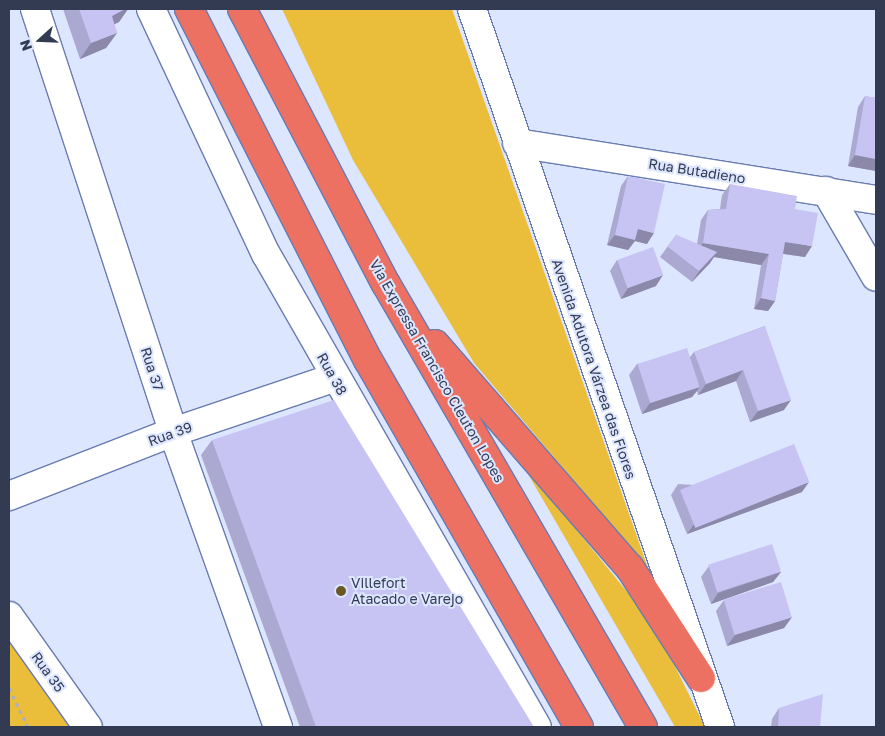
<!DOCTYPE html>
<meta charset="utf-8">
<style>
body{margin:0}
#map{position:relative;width:885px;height:736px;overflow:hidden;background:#dde6ff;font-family:"Golos Text",sans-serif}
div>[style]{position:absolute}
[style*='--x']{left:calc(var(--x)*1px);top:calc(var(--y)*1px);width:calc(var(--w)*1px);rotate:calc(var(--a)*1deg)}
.green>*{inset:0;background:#eabd3b}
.path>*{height:3px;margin-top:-1.5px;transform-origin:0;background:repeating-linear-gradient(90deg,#a8b0c9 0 4px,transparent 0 8px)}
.roads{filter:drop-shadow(1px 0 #697cb2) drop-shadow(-1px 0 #697cb2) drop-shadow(0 1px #697cb2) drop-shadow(0 -1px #697cb2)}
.minor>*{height:28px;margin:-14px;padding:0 14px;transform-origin:14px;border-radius:14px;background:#fff}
.highway>*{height:28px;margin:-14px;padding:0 14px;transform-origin:14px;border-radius:14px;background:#ed7162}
.wall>*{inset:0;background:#aba8d1}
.shaded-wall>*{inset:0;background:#8b88aa}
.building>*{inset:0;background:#c7c3f3;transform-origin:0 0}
.dots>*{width:14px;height:14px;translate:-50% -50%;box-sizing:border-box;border:2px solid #dde6ff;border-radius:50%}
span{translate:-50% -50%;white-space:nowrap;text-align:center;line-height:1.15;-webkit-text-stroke:4px #dde6ff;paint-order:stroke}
.street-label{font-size:14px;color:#333b53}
.poi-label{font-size:14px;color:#333b53}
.left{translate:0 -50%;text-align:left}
.frame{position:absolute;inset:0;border:10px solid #333b53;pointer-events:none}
.north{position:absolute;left:15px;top:15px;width:50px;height:50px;-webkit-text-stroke:4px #dde6ff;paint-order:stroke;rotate:250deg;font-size:14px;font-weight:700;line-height:20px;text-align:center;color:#333b53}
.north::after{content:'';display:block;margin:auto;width:18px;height:22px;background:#333b53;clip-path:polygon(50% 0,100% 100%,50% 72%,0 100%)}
</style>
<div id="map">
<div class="green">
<div style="clip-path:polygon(282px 9px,452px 9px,648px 568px,474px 363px,353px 160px)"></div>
<div style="clip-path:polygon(521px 462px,655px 626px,705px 727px,675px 727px)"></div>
<div style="clip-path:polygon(9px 636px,77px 727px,9px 727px)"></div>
</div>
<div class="path">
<div style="--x:9;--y:688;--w:43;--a:64"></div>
</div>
<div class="roads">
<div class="minor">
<div style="--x:35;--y:9;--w:445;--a:71.9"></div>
<div style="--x:173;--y:432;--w:313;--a:70.4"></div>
<div style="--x:151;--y:9;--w:271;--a:64.9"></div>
<div style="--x:266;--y:254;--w:545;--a:60.19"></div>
<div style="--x:472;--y:9;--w:760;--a:70.94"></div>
<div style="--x:517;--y:143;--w:363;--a:9"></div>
<div style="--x:826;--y:191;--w:99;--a:59.8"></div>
<div style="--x:9;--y:496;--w:176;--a:-21.3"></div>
<div style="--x:173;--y:432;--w:169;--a:-18.6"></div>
<div style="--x:9;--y:616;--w:136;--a:54.6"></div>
</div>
<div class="highway">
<div style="--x:189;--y:9;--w:394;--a:63"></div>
<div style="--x:368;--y:360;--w:423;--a:60.1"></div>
<div style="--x:242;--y:9;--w:310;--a:62.4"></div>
<div style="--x:386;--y:284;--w:512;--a:59.88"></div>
<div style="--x:435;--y:344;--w:297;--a:49"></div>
<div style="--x:630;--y:568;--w:131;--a:57.2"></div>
</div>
</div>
<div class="wall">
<div style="clip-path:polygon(63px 9px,128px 9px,119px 22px,114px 24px,117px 33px,106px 48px,80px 59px)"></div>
<div style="clip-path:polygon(865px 96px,876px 98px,876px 171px,848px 166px,858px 107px)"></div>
<div style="clip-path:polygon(628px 176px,647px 244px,635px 241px,628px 250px,607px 245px,621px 186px)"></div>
<div style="clip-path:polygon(730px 184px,795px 209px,805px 257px,783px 254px,775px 301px,768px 311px,754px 309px,761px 265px,714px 257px,710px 263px,692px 282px,660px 257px,676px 235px,697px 244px,701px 220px,708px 210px,720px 209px,722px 195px)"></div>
<div style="clip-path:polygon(617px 260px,656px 286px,621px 299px,610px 271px)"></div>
<div style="clip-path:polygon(765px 326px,784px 410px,750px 422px,736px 381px,698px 395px,697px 391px,692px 397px,642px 414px,629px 375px,637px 364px,690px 357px,694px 352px)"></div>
<div style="clip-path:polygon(212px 440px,534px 727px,300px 727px,201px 455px)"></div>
<div style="clip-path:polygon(678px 484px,802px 492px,687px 534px,671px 495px)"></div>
<div style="clip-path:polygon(709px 566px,781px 572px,773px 582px,711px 604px,701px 577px)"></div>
<div style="clip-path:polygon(724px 600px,792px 617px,784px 628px,727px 646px,716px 611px)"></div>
<div style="clip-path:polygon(779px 708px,820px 727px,771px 727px,772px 719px)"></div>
</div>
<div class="shaded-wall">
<div style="clip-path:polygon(125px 9px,128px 9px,119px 22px,101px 31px,112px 16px)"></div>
<div style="clip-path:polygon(117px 33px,106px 48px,80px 59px,91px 43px)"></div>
<div style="clip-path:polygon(855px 155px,876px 159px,876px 171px,848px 166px)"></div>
<div style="clip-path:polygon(638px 229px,654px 233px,647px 244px,635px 241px,628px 250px,607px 245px,615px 235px)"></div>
<div style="clip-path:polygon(785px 242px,812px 246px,805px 257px,778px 253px)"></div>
<div style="clip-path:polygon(703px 243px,769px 254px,761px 265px,714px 257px,710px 263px,692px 282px,699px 271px,695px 254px)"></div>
<div style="clip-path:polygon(663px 275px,656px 286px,621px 299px,628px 288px)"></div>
<div style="clip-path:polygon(761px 298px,775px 301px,768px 311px,754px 309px)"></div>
<div style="clip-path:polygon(743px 370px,736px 381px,698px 395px,706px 384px)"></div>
<div style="clip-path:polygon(700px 387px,692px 397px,642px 414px,650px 403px)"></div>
<div style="clip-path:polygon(791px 400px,784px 410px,750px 422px,758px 411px)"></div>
<div style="clip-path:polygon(809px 482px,802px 492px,687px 534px,695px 523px)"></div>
<div style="clip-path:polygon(781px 572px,773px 582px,711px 604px,718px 593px)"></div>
<div style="clip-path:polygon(792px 617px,784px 628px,727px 646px,735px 635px)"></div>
</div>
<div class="building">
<div style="clip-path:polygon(79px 9px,125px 9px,112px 16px,117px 33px,91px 43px)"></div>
<div style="clip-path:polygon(865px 96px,876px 98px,876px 159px,855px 155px)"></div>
<div style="clip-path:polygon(628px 176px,665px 184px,654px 233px,638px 229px,635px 240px,615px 235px)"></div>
<div style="clip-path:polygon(730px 184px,797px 196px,795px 209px,818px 213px,812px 246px,785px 242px,775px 301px,761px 298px,769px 254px,703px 243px,708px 210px,726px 209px)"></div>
<div style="clip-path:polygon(676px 235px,717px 252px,699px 271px,668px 247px)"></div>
<div style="left:653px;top:247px;width:30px;height:38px;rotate:70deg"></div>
<div style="clip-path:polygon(765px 326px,791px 400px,758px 411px,743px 370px,706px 384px,694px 352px)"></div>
<div style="left:687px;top:348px;width:41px;height:52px;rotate:72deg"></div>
<div style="clip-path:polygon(334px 400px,534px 727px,316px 727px,212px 440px)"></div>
<div style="left:794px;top:444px;width:41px;height:123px;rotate:68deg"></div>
<div style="left:772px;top:544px;width:29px;height:67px;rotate:72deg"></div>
<div style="left:781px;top:582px;width:37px;height:60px;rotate:73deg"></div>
<div style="clip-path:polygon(823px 694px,820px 727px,778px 727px,779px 708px)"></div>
</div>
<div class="dots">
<div style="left:341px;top:591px;background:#695725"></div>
</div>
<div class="street-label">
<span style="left:697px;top:171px;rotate:9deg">Rua Butadieno</span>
<span style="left:152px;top:369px;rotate:72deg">Rua 37</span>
<span style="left:594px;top:369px;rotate:71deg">Avenida Adutora Várzea das Flores</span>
<span style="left:437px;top:371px;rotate:60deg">Via Expressa Francisco Cleuton Lopes</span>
<span style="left:332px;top:374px;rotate:61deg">Rua 38</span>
<span style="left:170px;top:434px;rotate:-20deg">Rua 39</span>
<span style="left:48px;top:672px;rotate:54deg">Rua 35</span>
</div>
<div class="poi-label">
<span class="left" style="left:351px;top:591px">Villefort<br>Atacado e Varejo</span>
</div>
<div class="frame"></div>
<div class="north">N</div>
</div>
